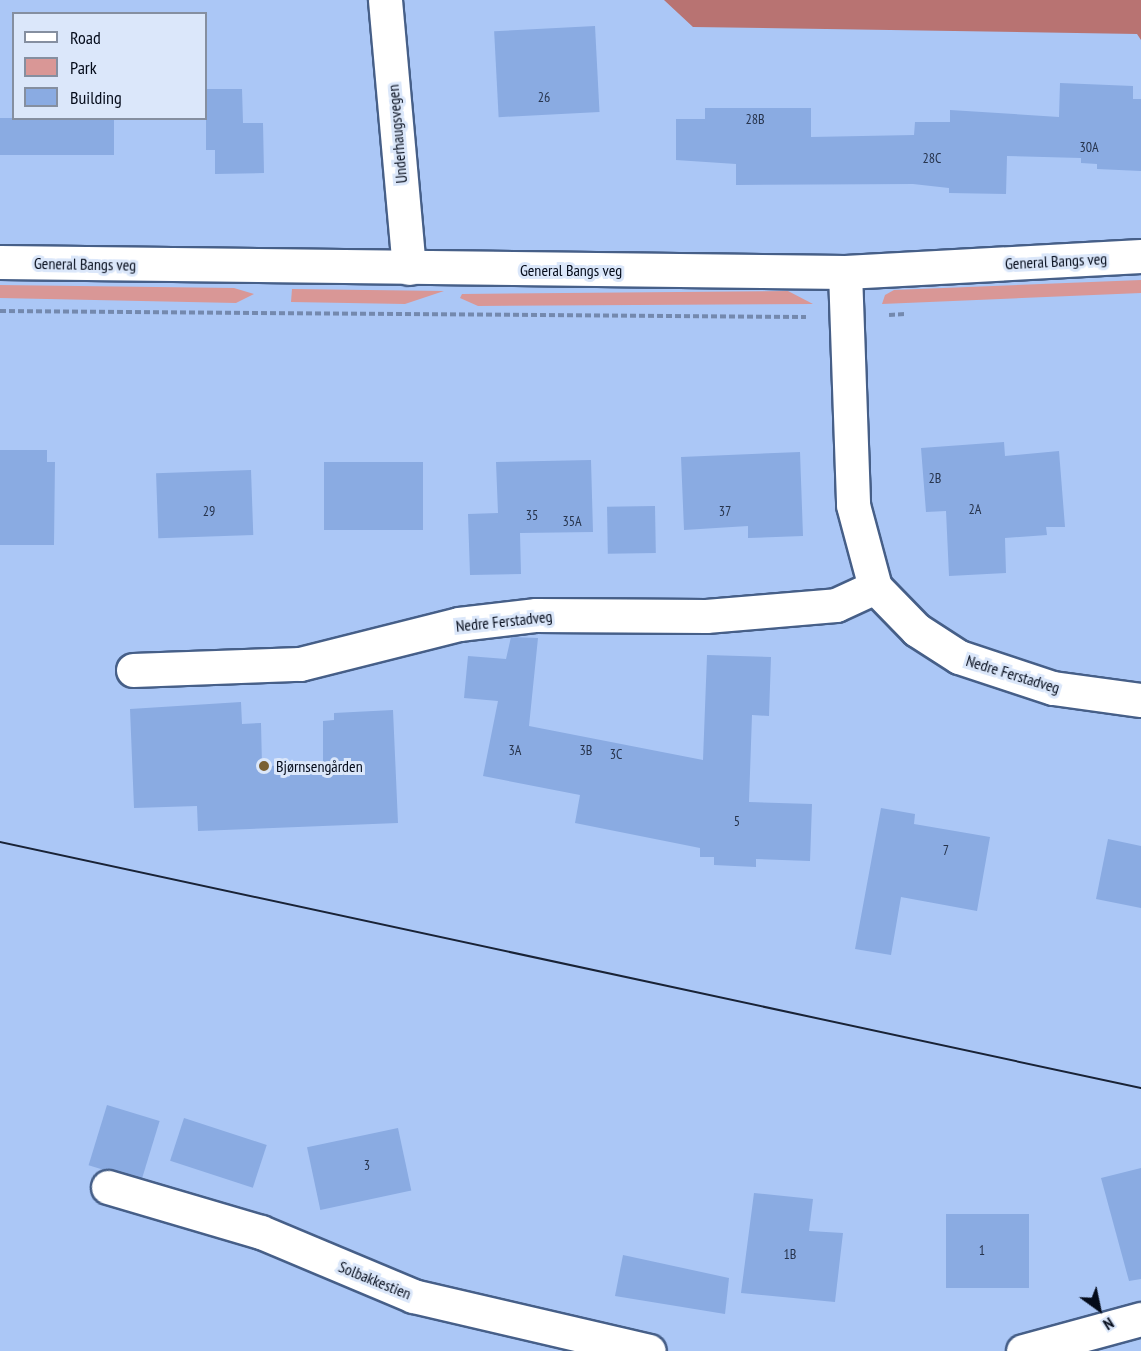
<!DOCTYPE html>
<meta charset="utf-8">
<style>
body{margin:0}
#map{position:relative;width:1141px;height:1351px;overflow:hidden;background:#abc7f6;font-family:"PT Sans Narrow",sans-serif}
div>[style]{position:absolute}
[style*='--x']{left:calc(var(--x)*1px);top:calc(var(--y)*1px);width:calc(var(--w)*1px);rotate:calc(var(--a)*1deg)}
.green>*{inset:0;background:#d99796}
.forest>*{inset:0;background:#b87372}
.building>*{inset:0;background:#8aabe2;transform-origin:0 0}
.path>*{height:4px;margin-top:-2px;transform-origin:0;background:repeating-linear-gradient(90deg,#7489ae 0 6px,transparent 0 9px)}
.roads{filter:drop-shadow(2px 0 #465f88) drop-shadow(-2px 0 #465f88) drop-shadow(0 2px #465f88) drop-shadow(0 -2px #465f88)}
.minor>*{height:33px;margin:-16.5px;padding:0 16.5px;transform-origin:16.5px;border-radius:16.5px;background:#fff}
.tram>*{height:1.5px;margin:-0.75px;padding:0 0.75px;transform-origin:0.75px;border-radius:0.75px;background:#192336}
.dots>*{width:16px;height:16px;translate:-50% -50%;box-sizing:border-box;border:3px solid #dbe7fa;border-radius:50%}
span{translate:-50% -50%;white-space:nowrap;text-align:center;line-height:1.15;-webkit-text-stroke:6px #dbe7fa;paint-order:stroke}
.number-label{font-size:14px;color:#26334c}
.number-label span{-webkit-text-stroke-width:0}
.street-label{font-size:16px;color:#040b1a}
.poi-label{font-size:16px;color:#040b1a}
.left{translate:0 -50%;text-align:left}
.legend{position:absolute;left:12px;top:12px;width:195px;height:108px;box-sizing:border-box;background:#dbe7fa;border:2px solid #858fa0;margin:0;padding:8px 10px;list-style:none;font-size:18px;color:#040b1a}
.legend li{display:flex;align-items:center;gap:12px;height:30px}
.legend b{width:30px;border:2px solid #858fa0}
.north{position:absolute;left:1069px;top:1279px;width:60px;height:60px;-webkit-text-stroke:4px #dbe7fa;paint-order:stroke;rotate:147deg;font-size:16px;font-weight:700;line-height:24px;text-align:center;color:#040b1a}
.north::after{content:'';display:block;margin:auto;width:21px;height:27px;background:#040b1a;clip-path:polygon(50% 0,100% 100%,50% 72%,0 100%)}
</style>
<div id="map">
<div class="green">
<div style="clip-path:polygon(1141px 280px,1141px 293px,882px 304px,885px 295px,894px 290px)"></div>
<div style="clip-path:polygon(0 285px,234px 288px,254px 294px,236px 303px,0 298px)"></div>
<div style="clip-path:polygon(292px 289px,444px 291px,405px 304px,291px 302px)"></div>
<div style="clip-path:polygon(788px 291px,813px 304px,478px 306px,460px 298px,462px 294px)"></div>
</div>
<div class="forest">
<div style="clip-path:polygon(664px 0,1141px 0,1141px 40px,1137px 34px,693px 27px)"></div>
</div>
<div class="building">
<div style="left:595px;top:26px;width:86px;height:101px;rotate:87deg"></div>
<div style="clip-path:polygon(1060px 83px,1133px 86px,1133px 99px,1141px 99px,1141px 171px,1097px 169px,1097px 164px,1081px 163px,1081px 158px,1007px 156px,1006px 194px,949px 193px,949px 188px,913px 184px,736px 185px,736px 164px,676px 160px,676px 119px,705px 119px,705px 108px,811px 108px,811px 137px,914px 135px,915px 122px,950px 122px,950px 110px,1059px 117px)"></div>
<div style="clip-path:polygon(206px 89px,242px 89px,243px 123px,263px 123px,264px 173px,215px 174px,215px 150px,206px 150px)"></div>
<div style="left:0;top:118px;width:114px;height:37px"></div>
<div style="clip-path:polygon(1004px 442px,1005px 456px,1059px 451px,1065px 527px,1046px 527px,1047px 535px,1005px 538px,1006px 573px,949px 576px,946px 511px,926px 512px,921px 448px)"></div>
<div style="clip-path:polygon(0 450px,47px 450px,47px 462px,55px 462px,54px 545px,0 545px)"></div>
<div style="clip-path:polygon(800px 452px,803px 536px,748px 538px,748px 526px,684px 530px,681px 457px)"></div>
<div style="clip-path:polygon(591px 460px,593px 532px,520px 533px,521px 574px,470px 575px,468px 514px,498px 513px,496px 462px)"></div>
<div style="left:324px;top:462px;width:99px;height:68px"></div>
<div style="left:251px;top:470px;width:65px;height:95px;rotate:88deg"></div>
<div style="left:655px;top:506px;width:47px;height:48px;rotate:89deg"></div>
<div style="clip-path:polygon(511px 637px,538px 638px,529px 726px,703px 760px,707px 655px,771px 657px,769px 716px,752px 715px,749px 802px,812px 804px,810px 861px,756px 859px,756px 867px,714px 865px,714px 857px,700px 857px,700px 848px,575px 823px,580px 795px,483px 776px,498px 701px,464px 698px,468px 656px,506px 659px)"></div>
<div style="clip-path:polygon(241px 702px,242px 724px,261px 723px,262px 766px,323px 765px,323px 721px,334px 720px,334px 713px,393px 710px,398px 823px,198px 831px,197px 806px,134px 808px,130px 709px)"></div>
<div style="clip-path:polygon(881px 808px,915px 814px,914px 824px,990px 837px,977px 911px,901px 897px,891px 955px,855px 949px)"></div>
<div style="clip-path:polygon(1108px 839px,1141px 846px,1141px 908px,1096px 899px)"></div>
<div style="left:107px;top:1105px;width:55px;height:63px;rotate:17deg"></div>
<div style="left:184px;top:1118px;width:87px;height:45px;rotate:18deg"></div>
<div style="left:398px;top:1128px;width:64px;height:93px;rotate:78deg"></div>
<div style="clip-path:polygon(1141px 1168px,1141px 1279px,1129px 1281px,1101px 1178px)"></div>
<div style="clip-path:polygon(754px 1193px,813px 1199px,809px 1231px,843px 1233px,835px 1302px,741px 1293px)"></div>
<div style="left:946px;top:1214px;width:83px;height:74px"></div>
<div style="clip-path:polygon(623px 1255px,729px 1278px,725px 1314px,615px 1296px)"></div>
</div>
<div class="path">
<div style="--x:0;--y:311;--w:806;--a:0.43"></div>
<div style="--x:889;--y:315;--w:16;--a:-4"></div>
</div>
<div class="roads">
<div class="minor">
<div style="--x:385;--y:0;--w:269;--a:84.9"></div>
<div style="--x:0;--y:262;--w:845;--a:0.68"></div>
<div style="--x:845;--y:272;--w:296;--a:-3.1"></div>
<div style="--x:845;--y:272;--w:233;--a:88"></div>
<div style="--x:853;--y:505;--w:85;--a:75"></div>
<div style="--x:875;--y:587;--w:60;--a:45.7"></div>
<div style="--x:917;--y:630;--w:50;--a:32.7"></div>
<div style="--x:959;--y:657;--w:99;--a:18.3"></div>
<div style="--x:1053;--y:688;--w:89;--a:7.8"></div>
<div style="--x:133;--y:670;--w:167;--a:-2.1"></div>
<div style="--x:300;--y:664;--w:164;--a:-14.1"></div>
<div style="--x:459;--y:624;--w:78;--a:-6.7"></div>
<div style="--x:536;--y:615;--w:170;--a:0.3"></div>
<div style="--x:706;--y:616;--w:130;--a:-4.8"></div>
<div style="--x:836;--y:605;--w:43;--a:-24.8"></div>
<div style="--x:108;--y:1187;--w:159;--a:16.4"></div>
<div style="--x:261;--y:1232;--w:165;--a:22.8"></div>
<div style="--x:413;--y:1296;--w:242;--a:13.1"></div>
<div style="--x:1023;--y:1351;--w:122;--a:-15.2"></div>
</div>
</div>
<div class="tram">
<div style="--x:0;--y:842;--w:1167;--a:12.17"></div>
</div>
<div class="dots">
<div style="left:264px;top:766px;background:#7a6032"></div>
</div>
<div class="number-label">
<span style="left:544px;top:97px">26</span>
<span style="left:755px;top:119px">28B</span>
<span style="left:1089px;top:147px">30A</span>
<span style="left:932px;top:158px">28C</span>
<span style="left:935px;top:478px">2B</span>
<span style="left:975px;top:509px">2A</span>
<span style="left:209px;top:511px">29</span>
<span style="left:725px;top:511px">37</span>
<span style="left:532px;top:515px">35</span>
<span style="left:572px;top:521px">35A</span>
<span style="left:515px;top:750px">3A</span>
<span style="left:586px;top:750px">3B</span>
<span style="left:616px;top:754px">3C</span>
<span style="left:737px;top:821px">5</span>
<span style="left:946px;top:850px">7</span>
<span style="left:367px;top:1165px">3</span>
<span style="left:982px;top:1250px">1</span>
<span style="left:790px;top:1254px">1B</span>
</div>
<div class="street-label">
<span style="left:397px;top:134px;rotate:-95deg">Underhaugsvegen</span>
<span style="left:1056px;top:261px;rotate:-3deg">General Bangs veg</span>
<span style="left:85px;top:264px;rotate:1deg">General Bangs veg</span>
<span style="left:571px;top:270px">General Bangs veg</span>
<span style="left:504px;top:621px;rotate:-6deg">Nedre Ferstadveg</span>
<span style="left:1013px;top:674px;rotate:17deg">Nedre Ferstadveg</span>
<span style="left:375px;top:1280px;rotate:22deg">Solbakkestien</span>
</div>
<div class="poi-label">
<span class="left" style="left:276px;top:766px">Bjørnsengården</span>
</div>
<ul class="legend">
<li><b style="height:8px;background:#fff"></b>Road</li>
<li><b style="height:16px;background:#d99796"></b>Park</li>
<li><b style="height:16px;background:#8aabe2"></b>Building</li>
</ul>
<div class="north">N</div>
</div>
